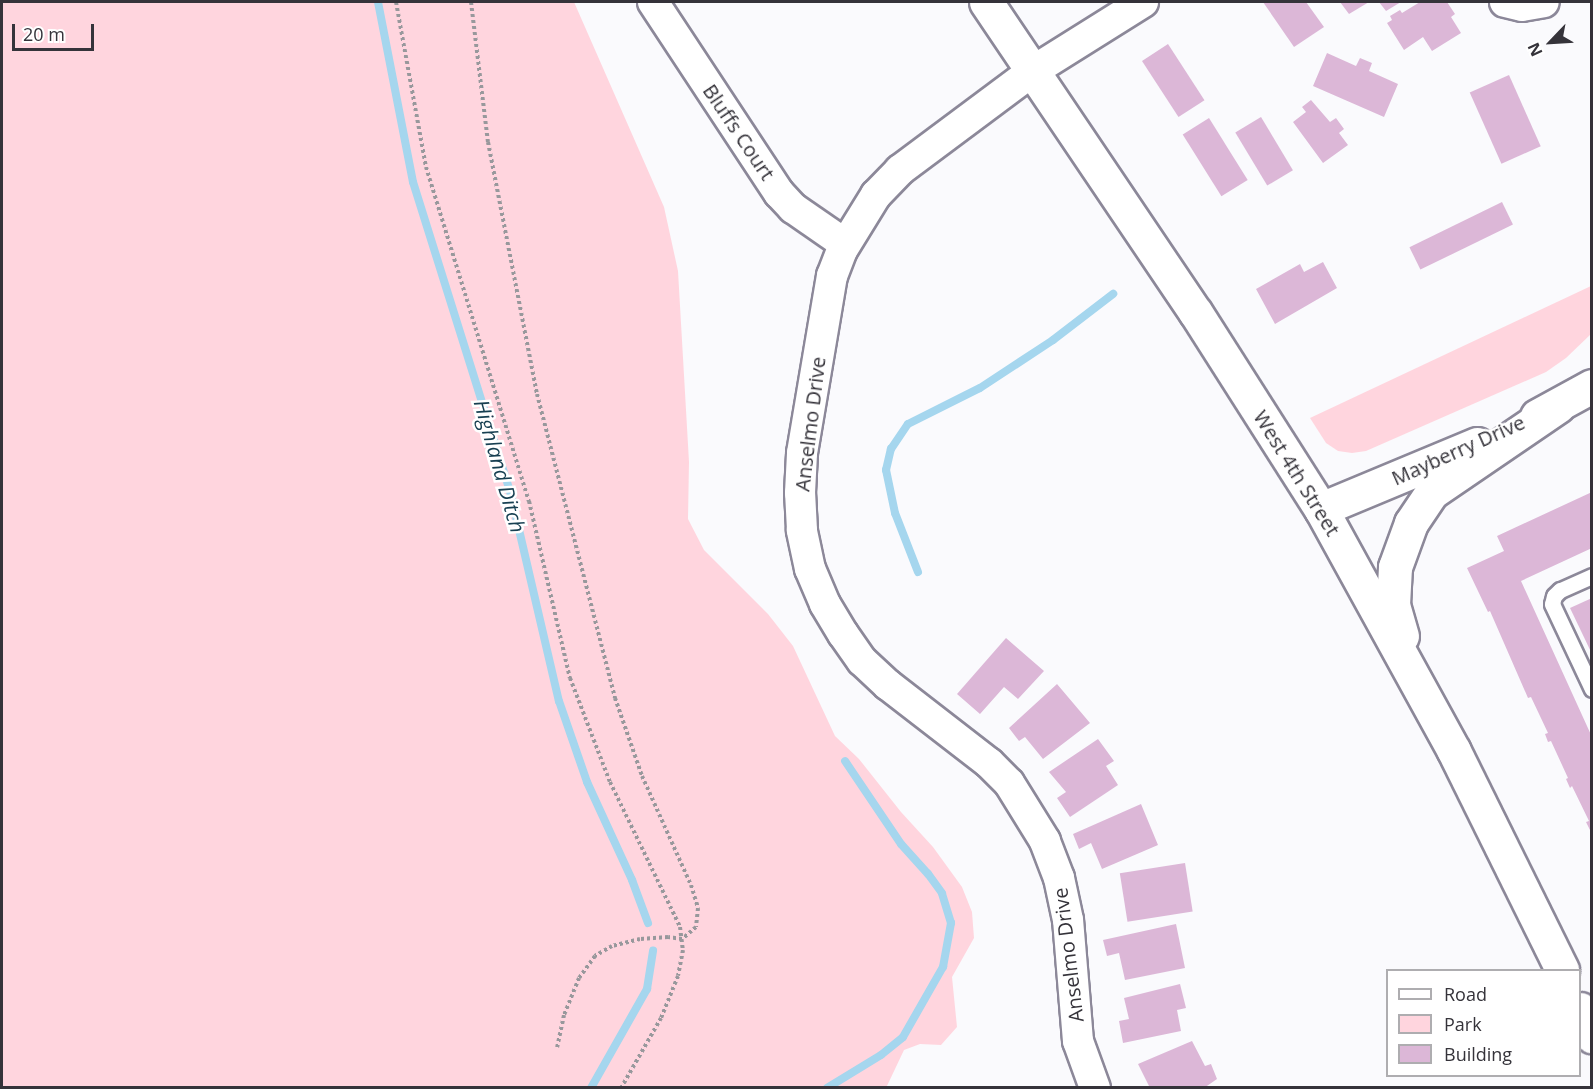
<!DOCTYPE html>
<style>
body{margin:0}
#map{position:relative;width:1593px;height:1089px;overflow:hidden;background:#fafafd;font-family:"Open Sans",sans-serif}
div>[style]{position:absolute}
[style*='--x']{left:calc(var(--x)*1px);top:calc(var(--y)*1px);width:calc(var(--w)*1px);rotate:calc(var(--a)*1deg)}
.green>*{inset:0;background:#ffd5de}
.stream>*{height:8px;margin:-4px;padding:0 4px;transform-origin:4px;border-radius:4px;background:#a5d6ee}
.building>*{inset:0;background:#dcb7d7;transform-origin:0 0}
.path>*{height:4px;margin-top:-2px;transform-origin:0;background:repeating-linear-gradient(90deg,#98989c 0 3px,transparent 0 6px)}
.roads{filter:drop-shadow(2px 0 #8c8899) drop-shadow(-2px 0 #8c8899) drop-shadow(0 2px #8c8899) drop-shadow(0 -2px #8c8899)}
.lane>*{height:15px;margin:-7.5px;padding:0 7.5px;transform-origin:7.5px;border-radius:7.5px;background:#fff}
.street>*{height:30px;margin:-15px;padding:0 15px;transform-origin:15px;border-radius:15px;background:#fff}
.secondary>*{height:33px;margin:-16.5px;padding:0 16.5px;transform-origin:16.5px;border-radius:16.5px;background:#fff}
span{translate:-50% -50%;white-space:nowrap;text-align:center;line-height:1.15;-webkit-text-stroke:5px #fff;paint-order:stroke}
.street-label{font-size:20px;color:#35333a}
.water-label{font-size:21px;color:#173f51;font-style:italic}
.frame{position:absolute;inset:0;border:3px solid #35333a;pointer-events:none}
.legend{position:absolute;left:1386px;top:969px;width:195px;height:108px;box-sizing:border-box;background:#fff;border:2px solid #aeadb0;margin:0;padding:8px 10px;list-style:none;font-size:18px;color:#35333a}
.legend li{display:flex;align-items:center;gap:12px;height:30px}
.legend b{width:30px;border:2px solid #aeadb0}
.north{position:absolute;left:1521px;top:12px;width:60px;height:60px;-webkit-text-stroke:4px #fff;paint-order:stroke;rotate:245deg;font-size:16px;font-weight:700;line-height:24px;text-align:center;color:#35333a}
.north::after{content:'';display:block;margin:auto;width:21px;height:27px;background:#35333a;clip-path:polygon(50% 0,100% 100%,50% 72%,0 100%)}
.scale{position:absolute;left:12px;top:24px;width:82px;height:27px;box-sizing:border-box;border:3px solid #35333a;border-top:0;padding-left:8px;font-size:18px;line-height:21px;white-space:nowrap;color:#35333a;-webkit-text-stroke:4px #fff;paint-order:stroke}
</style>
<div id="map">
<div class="green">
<div style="clip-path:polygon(2px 2px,574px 2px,664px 207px,678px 271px,689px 462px,688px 519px,704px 550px,768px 614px,793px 646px,835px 736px,859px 759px,901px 812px,933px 847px,962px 887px,972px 912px,974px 938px,952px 977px,957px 1027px,941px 1045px,920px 1044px,904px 1050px,886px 1088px,2px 1087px)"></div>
<div style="clip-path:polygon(1591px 286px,1591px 334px,1566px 358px,1546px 372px,1366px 451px,1352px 453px,1338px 451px,1326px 443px,1310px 418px)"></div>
</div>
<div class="stream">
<div style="--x:378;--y:2;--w:183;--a:79"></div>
<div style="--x:413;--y:182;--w:324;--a:72.6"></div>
<div style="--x:510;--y:491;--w:216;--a:76.9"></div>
<div style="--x:559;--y:701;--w:86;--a:70.9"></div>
<div style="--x:587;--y:782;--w:108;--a:65.3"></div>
<div style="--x:632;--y:880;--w:46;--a:69.6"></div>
<div style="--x:918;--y:572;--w:63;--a:-111.3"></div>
<div style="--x:895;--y:513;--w:44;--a:-101.8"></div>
<div style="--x:886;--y:470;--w:22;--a:-77"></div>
<div style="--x:891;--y:449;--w:30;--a:-56"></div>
<div style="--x:908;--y:424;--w:80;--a:-26.6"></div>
<div style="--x:980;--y:388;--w:87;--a:-33.3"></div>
<div style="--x:1053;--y:340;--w:76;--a:-37.5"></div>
<div style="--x:591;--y:1088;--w:114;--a:-60.5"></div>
<div style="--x:647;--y:989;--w:39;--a:-81"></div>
<div style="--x:827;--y:1088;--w:63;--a:-31.4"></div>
<div style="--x:881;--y:1055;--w:28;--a:-39"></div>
<div style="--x:903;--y:1037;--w:81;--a:-60.3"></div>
<div style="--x:943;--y:967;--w:45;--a:-79.7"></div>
<div style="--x:951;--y:923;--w:31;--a:-107"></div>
<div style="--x:942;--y:893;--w:24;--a:-126"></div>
<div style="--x:928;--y:874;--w:40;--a:-132"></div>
<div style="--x:901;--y:844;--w:100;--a:-124"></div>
</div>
<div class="building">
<div style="clip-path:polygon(1263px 2px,1306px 2px,1324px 27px,1294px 47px)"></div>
<div style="clip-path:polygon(1340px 2px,1369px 2px,1349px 14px)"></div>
<div style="clip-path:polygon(1379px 2px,1401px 2px,1386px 11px)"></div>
<div style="clip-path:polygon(1420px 2px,1447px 2px,1455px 14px,1451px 17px,1461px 33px,1432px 51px,1423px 37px,1404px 50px,1387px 23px,1392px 20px,1390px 16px,1400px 10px,1402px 13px)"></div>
<div style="left:1168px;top:44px;width:67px;height:31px;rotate:57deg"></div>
<div style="clip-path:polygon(1327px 53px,1356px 66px,1360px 58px,1372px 63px,1369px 71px,1398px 84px,1384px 117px,1313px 86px)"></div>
<div style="left:1509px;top:75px;width:78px;height:43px;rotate:66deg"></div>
<div style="clip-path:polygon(1311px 100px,1330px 122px,1336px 118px,1344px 129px,1339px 133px,1348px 145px,1323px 163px,1293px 122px,1306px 112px,1302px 107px)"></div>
<div style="left:1261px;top:117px;width:62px;height:30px;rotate:59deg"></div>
<div style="left:1209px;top:118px;width:73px;height:31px;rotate:58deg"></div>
<div style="left:1502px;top:202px;width:25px;height:103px;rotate:64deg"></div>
<div style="clip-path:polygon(1323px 262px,1337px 288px,1275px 324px,1256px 289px,1300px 264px,1304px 272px)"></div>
<div style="clip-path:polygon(1592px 492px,1592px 548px,1521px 581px,1592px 737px,1592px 834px,1586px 822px,1589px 821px,1572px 786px,1570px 788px,1566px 779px,1568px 778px,1551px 741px,1548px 742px,1545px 734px,1548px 733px,1531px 697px,1528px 698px,1490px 611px,1488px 612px,1467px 568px,1504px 551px,1497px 536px)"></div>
<div style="clip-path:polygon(1592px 598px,1592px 654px,1570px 608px)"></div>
<div style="clip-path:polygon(1006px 638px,1044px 671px,1018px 699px,1004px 687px,980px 714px,957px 694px)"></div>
<div style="clip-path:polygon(1057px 684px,1090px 723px,1043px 759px,1025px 737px,1019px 741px,1009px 728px)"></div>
<div style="clip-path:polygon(1098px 739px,1114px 761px,1106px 766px,1118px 785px,1070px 817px,1057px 798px,1066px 792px,1049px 772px)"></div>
<div style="clip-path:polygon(1141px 804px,1158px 845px,1102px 869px,1091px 843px,1079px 849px,1073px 834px)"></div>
<div style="left:1185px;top:863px;width:49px;height:66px;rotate:81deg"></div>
<div style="clip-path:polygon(1176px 924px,1185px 968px,1125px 980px,1119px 953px,1107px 956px,1103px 940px)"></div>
<div style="clip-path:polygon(1180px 984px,1186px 1008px,1177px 1010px,1181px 1031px,1123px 1043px,1119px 1021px,1129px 1019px,1124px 998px)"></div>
<div style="clip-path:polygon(1192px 1041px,1205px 1066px,1211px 1064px,1217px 1079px,1204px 1088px,1150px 1088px,1138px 1064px)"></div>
</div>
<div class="path">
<div style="--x:396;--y:2;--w:168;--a:79.7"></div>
<div style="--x:426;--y:167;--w:350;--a:72.9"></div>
<div style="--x:529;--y:501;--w:182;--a:77"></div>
<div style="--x:570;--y:678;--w:111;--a:69"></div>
<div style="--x:610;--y:782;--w:161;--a:64.2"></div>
<div style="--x:680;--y:927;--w:23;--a:83"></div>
<div style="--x:683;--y:950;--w:26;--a:101"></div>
<div style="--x:678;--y:976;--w:45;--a:112"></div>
<div style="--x:661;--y:1018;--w:81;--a:119.7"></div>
<div style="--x:471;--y:2;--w:141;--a:83.1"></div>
<div style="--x:488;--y:142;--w:257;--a:79"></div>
<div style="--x:537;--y:394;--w:314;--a:75.6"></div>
<div style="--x:615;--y:698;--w:83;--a:70.9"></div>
<div style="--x:642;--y:776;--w:120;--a:65.8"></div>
<div style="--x:691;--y:885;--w:24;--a:73"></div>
<div style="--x:698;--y:908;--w:19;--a:96"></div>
<div style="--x:696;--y:927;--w:18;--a:139"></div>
<div style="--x:682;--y:939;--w:14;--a:-172"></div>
<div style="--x:668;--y:937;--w:28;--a:176"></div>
<div style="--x:640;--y:939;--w:29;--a:166"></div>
<div style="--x:612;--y:946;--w:20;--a:150"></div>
<div style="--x:595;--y:956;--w:27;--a:126"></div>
<div style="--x:579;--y:978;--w:40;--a:112"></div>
<div style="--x:564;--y:1015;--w:33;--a:102"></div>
</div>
<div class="roads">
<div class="lane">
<div style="--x:1592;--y:576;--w:35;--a:156"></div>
<div style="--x:1560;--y:590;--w:8;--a:135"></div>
<div style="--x:1554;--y:596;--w:8;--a:104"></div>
<div style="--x:1552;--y:604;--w:94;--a:64.8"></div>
</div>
<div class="street">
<div style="--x:653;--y:2;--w:229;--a:56.6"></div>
<div style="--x:779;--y:193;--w:21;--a:47"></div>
<div style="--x:793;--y:208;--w:63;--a:34.7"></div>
<div style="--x:1505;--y:2;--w:17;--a:13"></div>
<div style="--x:1522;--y:6;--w:22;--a:-10"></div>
<div style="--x:1095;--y:1088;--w:50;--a:-109.9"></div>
<div style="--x:1078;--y:1041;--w:121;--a:-94.7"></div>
<div style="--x:1068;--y:920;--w:43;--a:-102.1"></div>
<div style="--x:1059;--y:878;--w:40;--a:-111"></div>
<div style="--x:1045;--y:841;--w:68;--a:-121.8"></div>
<div style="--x:1009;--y:783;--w:28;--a:-135"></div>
<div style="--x:989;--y:763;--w:128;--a:-142.3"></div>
<div style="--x:888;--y:685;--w:35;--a:-137"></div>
<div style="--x:862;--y:661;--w:33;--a:-125"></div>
<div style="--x:843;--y:634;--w:35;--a:-121"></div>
<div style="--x:825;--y:604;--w:38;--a:-113"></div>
<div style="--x:810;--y:569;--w:40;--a:-102"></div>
<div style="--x:802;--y:530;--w:37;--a:-93"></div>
<div style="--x:800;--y:493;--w:40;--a:-87.1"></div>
<div style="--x:802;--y:453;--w:180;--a:-80.4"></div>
<div style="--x:832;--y:276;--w:28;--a:-69"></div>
<div style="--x:842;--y:250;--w:65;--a:-58.3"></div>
<div style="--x:876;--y:195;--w:35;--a:-46"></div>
<div style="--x:900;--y:170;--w:166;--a:-36.7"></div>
<div style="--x:1033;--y:71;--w:130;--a:-32.1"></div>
</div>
<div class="secondary">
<div style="--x:986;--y:2;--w:375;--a:56"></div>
<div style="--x:1196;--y:313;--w:232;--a:57.5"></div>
<div style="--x:1321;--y:509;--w:276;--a:61.2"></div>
<div style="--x:1454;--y:751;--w:244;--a:63.7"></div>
<div style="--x:1537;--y:416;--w:63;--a:-28.6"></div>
<div style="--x:1321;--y:509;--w:169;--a:-22.6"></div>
<div style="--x:1402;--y:636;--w:32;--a:-106"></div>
<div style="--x:1393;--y:605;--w:38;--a:-87"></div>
<div style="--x:1395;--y:567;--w:47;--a:-70"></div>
<div style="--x:1411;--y:523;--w:37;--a:-56"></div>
<div style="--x:1432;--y:492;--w:153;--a:-34.3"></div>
<div style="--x:1580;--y:1009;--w:30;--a:66"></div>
</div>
</div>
<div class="street-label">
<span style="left:739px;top:132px;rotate:56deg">Bluffs Court</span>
<span style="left:810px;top:424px;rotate:-83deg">Anselmo Drive</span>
<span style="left:1458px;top:450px;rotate:-24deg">Mayberry Drive</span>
<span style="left:1297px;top:473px;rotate:58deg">West 4th Street</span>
<span style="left:1068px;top:955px;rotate:-97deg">Anselmo Drive</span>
</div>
<div class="water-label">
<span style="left:500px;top:466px;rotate:74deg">Highland Ditch</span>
</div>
<div class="frame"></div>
<ul class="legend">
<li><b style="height:8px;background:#fff"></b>Road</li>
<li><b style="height:16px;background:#ffd5de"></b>Park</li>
<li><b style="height:16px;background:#dcb7d7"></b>Building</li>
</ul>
<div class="north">N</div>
<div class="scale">20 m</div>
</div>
